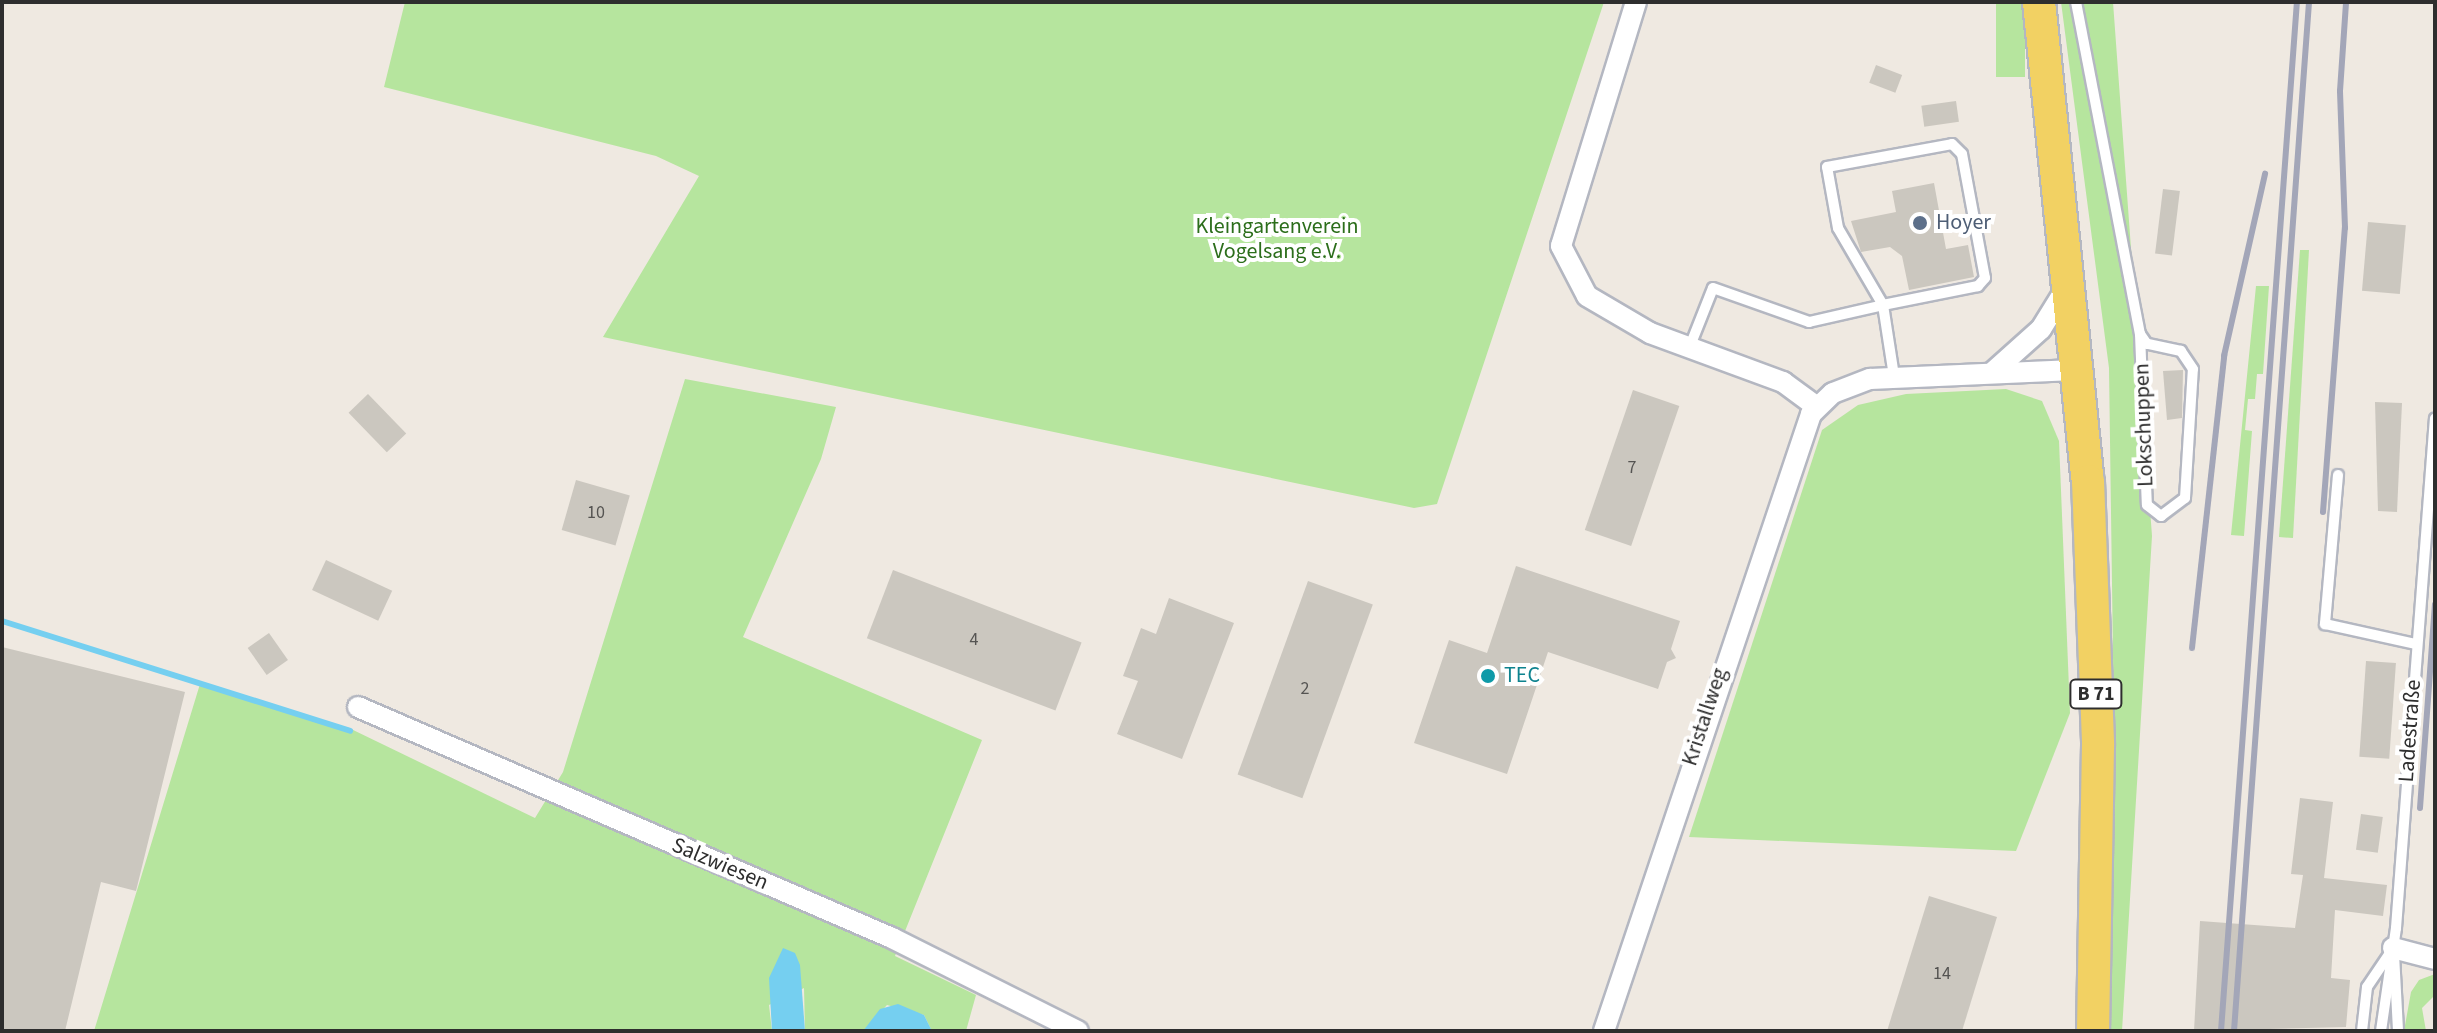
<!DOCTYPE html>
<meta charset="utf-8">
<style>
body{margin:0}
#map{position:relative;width:2437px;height:1033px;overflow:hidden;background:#efe9e1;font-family:"Source Sans 3",sans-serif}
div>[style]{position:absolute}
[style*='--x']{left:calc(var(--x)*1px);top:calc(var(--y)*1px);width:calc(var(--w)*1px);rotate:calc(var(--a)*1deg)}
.green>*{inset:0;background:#b6e59e;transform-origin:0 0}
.water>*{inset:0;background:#75cff0}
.stream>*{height:6px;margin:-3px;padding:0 3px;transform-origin:3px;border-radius:3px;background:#75cff0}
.building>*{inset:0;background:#cbc7bf;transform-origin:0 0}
.roads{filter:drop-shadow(2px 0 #b4b7c1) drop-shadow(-2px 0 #b4b7c1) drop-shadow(0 2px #b4b7c1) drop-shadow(0 -2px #b4b7c1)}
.lane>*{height:10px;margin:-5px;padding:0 5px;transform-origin:5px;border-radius:5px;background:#fff}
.street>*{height:20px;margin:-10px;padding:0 10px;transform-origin:10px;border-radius:10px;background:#fff}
.primary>*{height:32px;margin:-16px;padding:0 16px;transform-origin:16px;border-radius:16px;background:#f2d163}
.rail>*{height:6px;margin:-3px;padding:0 3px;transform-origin:3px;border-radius:3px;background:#a3a6b8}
.dots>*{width:22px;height:22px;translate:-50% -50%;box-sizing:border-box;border:4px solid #fff;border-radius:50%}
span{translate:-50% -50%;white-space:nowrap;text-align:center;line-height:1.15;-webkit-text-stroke:8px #fff;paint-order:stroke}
.number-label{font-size:18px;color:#555452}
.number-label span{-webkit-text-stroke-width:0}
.shield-label span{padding:2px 6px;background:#fff;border:2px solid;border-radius:6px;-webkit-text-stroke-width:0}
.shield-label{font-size:20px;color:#2e2e2e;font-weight:700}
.service-label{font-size:22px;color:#4e5e75}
.left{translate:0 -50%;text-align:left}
.park-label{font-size:22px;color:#2c6e1b}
.street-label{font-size:22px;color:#2e2e2e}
.culture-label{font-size:22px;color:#0d838f}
.frame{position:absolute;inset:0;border:4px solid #2e2e2e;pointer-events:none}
</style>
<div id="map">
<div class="green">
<div style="clip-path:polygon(405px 2px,1604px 2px,1437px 504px,1414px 508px,603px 337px,699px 176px,656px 156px,384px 87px)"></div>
<div style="left:1996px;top:2px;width:29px;height:75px"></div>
<div style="clip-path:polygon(2061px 2px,2113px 2px,2152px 536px,2122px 1031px,2103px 1031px,2115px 801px,2109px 368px)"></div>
<div style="clip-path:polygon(2300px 250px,2309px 250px,2293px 538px,2279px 537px)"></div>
<div style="clip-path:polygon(2256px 286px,2269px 286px,2263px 374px,2257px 374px,2255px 399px,2248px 399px,2245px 430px,2252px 431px,2244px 536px,2231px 535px)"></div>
<div style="clip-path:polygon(685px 379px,836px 407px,821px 459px,743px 637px,982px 740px,895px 956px,976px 995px,966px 1031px,932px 1031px,924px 1015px,887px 1005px,863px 1031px,805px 1031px,804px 988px,769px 1005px,772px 1031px,94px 1031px,200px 684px,349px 728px,535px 818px,563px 772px)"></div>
<div style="clip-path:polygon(2006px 389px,2042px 401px,2059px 441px,2070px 713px,2016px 851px,1689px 837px,1822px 430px,1858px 405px,1906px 394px)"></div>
<div style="clip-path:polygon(2435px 974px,2435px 995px,2422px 1008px,2426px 1031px,2404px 1031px,2411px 992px,2419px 980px)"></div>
</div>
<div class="water">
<div style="clip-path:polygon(783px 948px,795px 953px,800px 965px,805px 1031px,772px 1031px,769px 978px)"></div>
<div style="clip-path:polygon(898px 1004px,924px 1015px,932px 1031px,863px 1031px,880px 1009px)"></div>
</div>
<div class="stream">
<div style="--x:2;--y:621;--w:365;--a:17.5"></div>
</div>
<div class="building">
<div style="left:1876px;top:65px;width:28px;height:19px;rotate:21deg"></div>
<div style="left:1956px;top:101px;width:21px;height:35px;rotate:82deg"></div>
<div style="clip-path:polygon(1934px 183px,1946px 249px,1968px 245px,1974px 277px,1909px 290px,1902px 256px,1890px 247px,1861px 252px,1851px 221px,1896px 212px,1892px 191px)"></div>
<div style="left:2163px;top:189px;width:17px;height:65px;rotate:7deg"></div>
<div style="left:2368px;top:222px;width:38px;height:69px;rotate:5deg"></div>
<div style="clip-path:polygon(2183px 370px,2182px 418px,2167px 420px,2163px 371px)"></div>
<div style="left:1633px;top:390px;width:49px;height:148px;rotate:19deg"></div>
<div style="left:368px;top:394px;width:55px;height:27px;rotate:46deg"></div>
<div style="clip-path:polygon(2375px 402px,2402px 403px,2397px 512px,2378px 511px)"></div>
<div style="left:576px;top:480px;width:56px;height:52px;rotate:16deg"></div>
<div style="left:326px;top:560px;width:73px;height:33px;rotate:25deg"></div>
<div style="clip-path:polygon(1516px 566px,1680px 621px,1671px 649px,1676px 658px,1667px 662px,1658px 689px,1548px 652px,1507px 774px,1414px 743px,1449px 640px,1487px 653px)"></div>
<div style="left:893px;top:570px;width:202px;height:73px;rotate:21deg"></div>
<div style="left:1308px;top:581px;width:69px;height:206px;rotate:20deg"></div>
<div style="clip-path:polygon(1169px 598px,1234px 623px,1182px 759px,1117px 734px,1138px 681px,1123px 676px,1141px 628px,1156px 634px)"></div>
<div style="left:269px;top:633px;width:33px;height:26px;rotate:55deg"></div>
<div style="clip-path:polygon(2px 647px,185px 692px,136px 891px,101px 882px,65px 1031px,2px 1031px)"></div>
<div style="left:2366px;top:661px;width:30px;height:96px;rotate:4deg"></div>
<div style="clip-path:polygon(2300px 798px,2333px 802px,2324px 878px,2387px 885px,2383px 916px,2335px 910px,2331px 978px,2350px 980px,2346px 1027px,2194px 1031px,2200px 921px,2295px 928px,2303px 875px,2291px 874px)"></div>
<div style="left:2361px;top:814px;width:22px;height:36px;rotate:8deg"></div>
<div style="clip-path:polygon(1929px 896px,1997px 917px,1962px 1031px,1887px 1031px)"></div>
</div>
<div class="roads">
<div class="lane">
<div style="--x:2076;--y:2;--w:338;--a:79.1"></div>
<div style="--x:2140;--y:334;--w:171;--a:87.7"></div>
<div style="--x:2147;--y:505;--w:18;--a:38"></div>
<div style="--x:2161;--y:516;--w:30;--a:-37"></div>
<div style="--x:2185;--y:498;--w:129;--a:-86.5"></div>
<div style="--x:2193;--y:369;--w:22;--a:-124"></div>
<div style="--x:2181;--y:351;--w:35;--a:-168"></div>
<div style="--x:2147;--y:344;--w:12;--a:-125"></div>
<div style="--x:1690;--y:346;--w:62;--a:-68.4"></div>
<div style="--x:1713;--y:288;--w:102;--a:19.5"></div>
<div style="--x:1809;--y:322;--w:76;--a:-12.9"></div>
<div style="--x:1883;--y:305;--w:89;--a:-120.3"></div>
<div style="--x:1838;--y:228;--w:62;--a:-100.2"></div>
<div style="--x:1827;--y:167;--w:127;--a:-10.4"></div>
<div style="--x:1952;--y:144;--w:14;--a:45"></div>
<div style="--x:1962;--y:154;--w:126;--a:79.5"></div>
<div style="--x:1985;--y:278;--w:11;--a:131"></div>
<div style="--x:1978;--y:286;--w:97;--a:168.7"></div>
<div style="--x:1883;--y:305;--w:72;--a:81.2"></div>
<div style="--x:2338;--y:475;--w:150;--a:95"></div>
<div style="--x:2325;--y:624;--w:93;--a:12.4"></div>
<div style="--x:2394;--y:954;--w:77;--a:87"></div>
<div style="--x:2362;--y:1031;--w:44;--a:-83.5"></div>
<div style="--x:2367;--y:987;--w:41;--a:-55.9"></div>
<div style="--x:2381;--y:1031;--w:104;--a:-81.7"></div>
<div style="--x:2396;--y:928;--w:511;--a:-85.63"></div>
</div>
<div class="street">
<div style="--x:1636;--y:2;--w:255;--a:107.1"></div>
<div style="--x:1561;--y:246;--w:56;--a:62.5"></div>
<div style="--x:1587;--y:296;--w:73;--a:30.4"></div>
<div style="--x:1650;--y:333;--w:142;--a:20.2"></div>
<div style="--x:1783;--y:382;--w:42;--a:36.3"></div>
<div style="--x:1994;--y:371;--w:63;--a:-41.8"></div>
<div style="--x:2041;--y:329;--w:55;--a:-58.3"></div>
<div style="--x:358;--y:707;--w:582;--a:23.39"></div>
<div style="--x:892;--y:938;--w:208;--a:26.6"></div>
<div style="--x:2393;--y:948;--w:43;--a:14.7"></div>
<div style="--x:1604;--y:1031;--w:651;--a:-71.45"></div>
<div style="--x:1811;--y:414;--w:30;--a:-44"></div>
<div style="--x:1833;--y:393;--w:40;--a:-21"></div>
<div style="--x:1870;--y:379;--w:210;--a:-2.5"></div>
</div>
<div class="primary">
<div style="--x:2039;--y:2;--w:481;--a:84.2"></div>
<div style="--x:2088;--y:481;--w:264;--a:87.8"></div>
<div style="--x:2098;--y:745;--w:286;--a:91"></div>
</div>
</div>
<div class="rail">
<div style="--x:2323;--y:512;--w:285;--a:-85.6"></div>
<div style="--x:2345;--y:228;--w:137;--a:-92.1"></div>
<div style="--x:2340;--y:91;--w:89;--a:-86.1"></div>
<div style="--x:2192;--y:648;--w:294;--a:-83.7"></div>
<div style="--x:2224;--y:356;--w:187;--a:-77.3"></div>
<div style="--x:2420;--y:808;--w:204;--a:-85.8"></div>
<div style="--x:2221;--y:1031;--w:1032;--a:-85.78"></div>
<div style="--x:2234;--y:1031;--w:1032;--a:-85.83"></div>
</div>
<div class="dots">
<div style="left:1920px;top:223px;background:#5c6f8a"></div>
<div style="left:1488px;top:676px;background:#0f9aa8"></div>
</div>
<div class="number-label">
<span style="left:1632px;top:468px">7</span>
<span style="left:596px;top:513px">10</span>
<span style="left:974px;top:640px">4</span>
<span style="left:1305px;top:689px">2</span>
<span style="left:1942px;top:974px">14</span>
</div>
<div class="shield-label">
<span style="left:2096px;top:694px">B 71</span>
</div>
<div class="service-label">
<span class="left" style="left:1936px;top:223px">Hoyer</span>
</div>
<div class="park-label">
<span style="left:1277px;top:239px">Kleingartenverein<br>Vogelsang e.V.</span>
</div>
<div class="street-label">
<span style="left:2144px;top:425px;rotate:-92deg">Lokschuppen</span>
<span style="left:1705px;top:717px;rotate:-72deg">Kristallweg</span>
<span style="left:2410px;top:731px;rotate:-86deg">Ladestraße</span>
<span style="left:720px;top:864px;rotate:23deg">Salzwiesen</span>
</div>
<div class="culture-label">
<span class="left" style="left:1504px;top:676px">TEC</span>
</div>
<div class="frame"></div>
</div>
